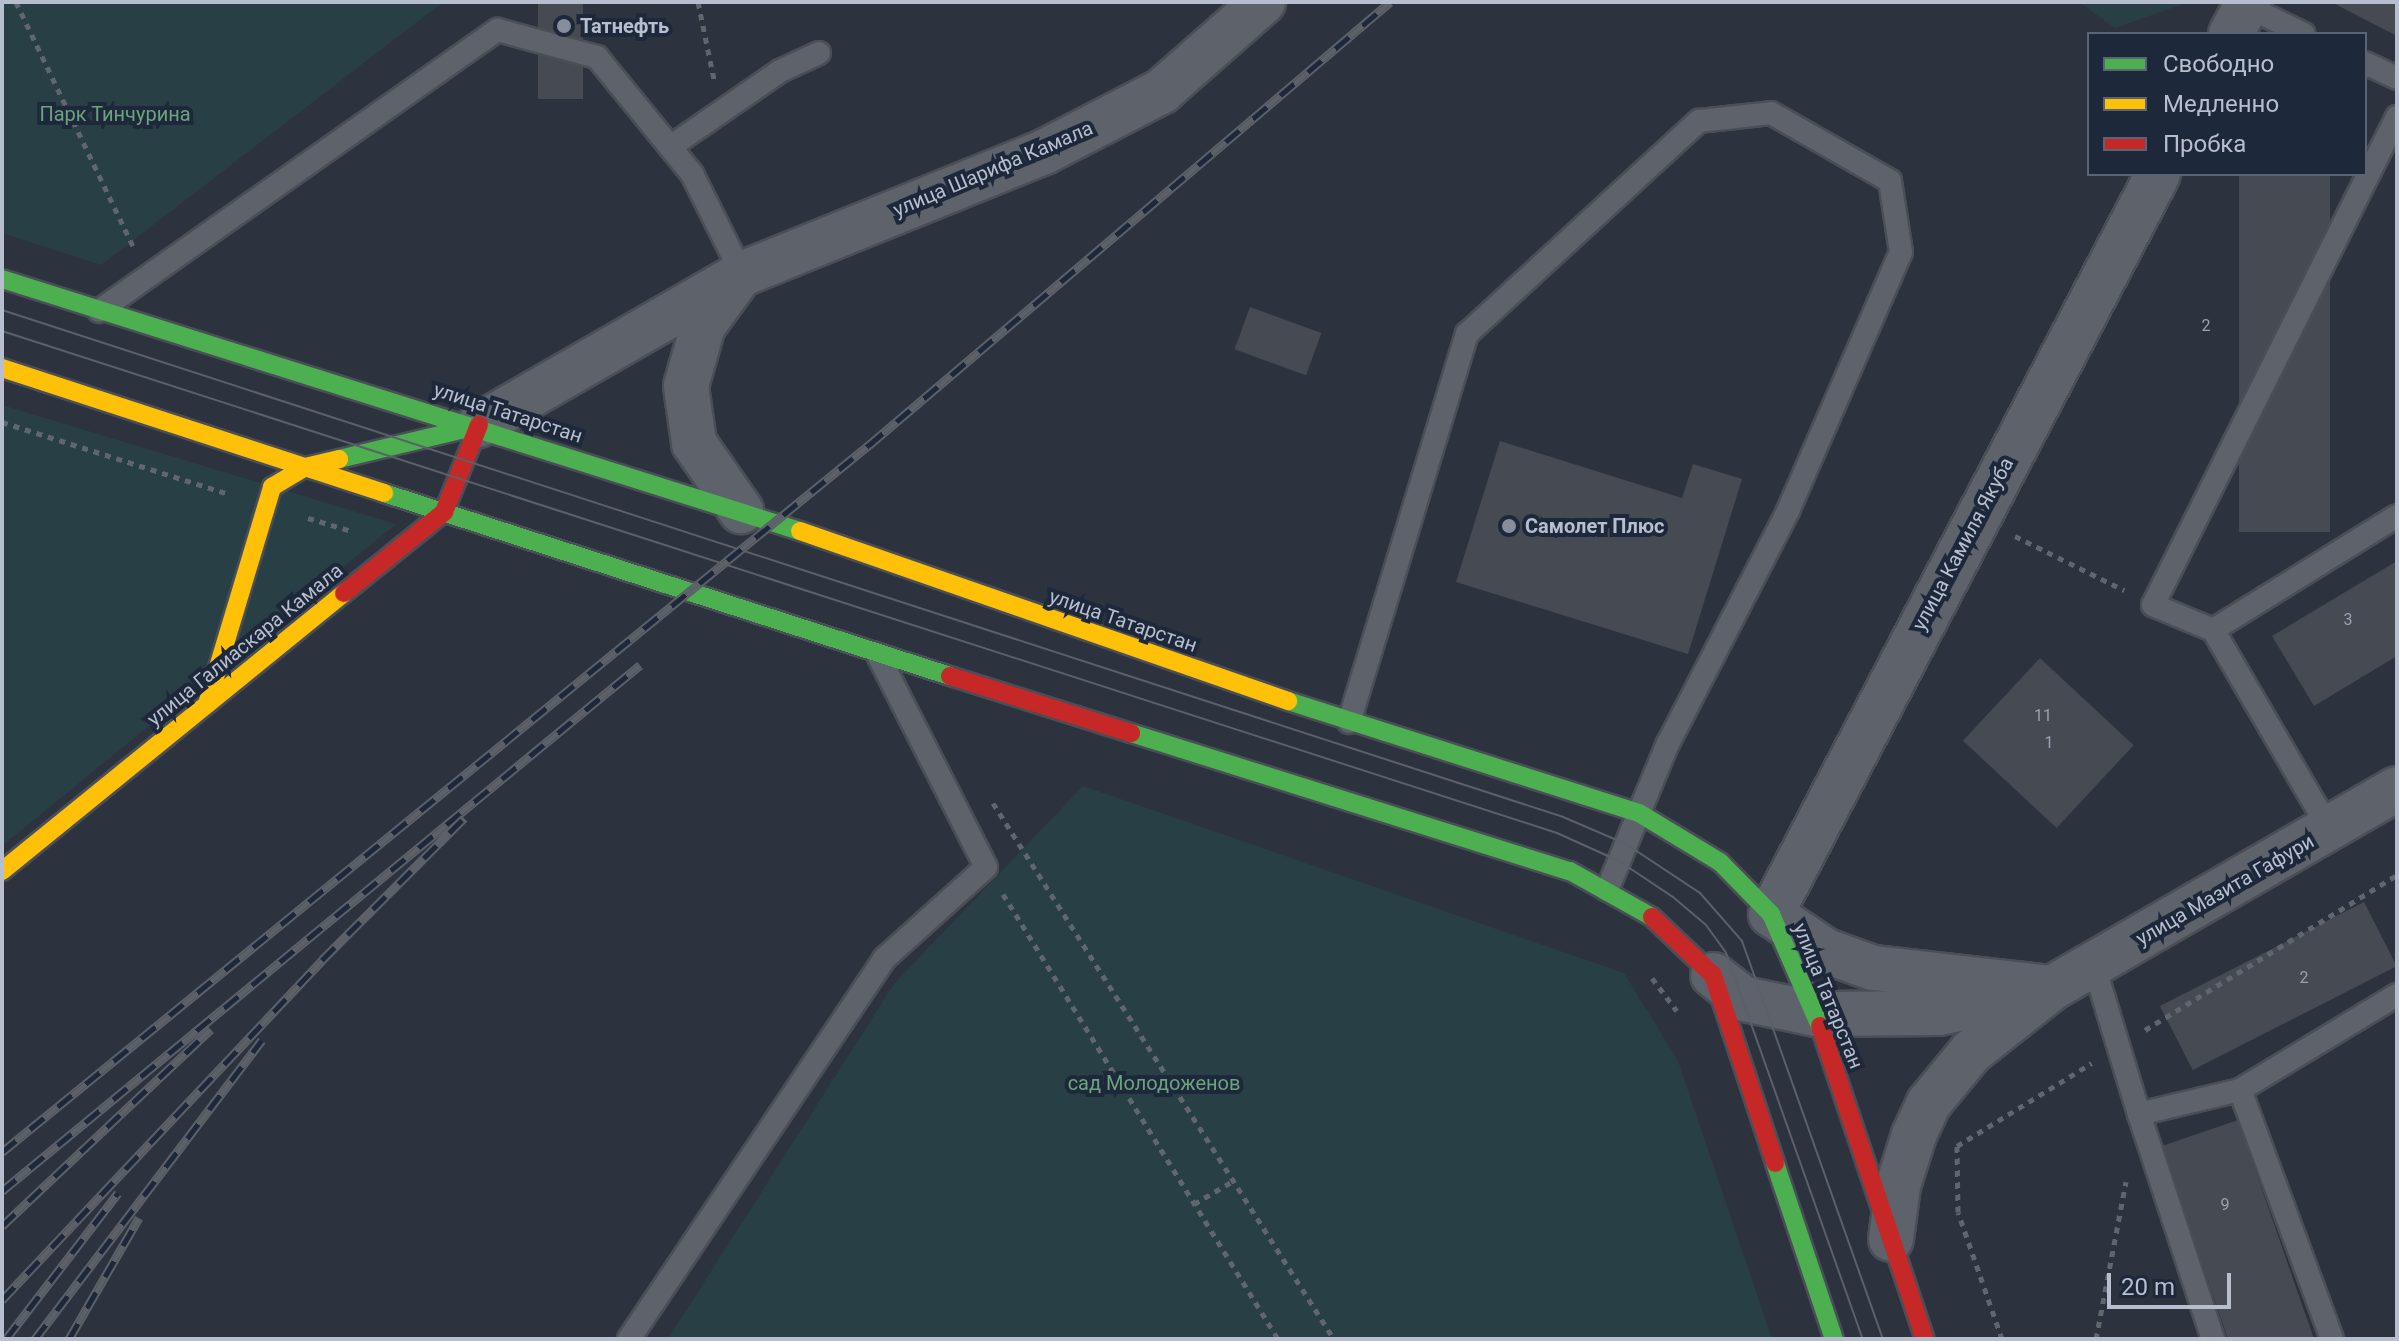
<!DOCTYPE html>
<meta charset="utf-8">
<style>
body{margin:0}
#map{position:relative;width:2399px;height:1341px;overflow:hidden;background:#2d333e;font-family:Roboto,sans-serif}
div>[style]{position:absolute}
[style*='--x']{left:calc(var(--x)*1px);top:calc(var(--y)*1px);width:calc(var(--w)*1px);rotate:calc(var(--a)*1deg)}
.green>*{inset:0;background:#283f46}
.building>*{inset:0;background:#454a53;transform-origin:0 0}
.path>*{height:5px;margin-top:-2.5px;transform-origin:0;background:repeating-linear-gradient(90deg,#60666e 0 6px,transparent 0 12px)}
.roads{filter:drop-shadow(2px 0 #4a4e57) drop-shadow(-2px 0 #4a4e57) drop-shadow(0 2px #4a4e57) drop-shadow(0 -2px #4a4e57)}
.lane>*{height:22px;margin:-11px;padding:0 11px;transform-origin:11px;border-radius:11px;background:#5e626b}
.street>*{height:44px;margin:-22px;padding:0 22px;transform-origin:22px;border-radius:22px;background:#5e626b}
.fast>*{height:18px;margin:-9px;padding:0 9px;transform-origin:9px;border-radius:9px;background:#4caf50}
.slow>*{height:18px;margin:-9px;padding:0 9px;transform-origin:9px;border-radius:9px;background:#ffc107}
.jam>*{height:18px;margin:-9px;padding:0 9px;transform-origin:9px;border-radius:9px;background:#c62828}
.tram>*{height:2px;margin:-1px;padding:0 1px;transform-origin:1px;border-radius:1px;background:#5c6069}
.rail>*{height:9px;margin-top:-4.5px;transform-origin:0;background:repeating-linear-gradient(90deg,#1e283b 0 18px,#5c6069 0 36px);box-sizing:border-box;border-block:2px solid #5c6069}
.dots>*{width:22px;height:22px;translate:-50% -50%;box-sizing:border-box;border:4px solid #1e283b;border-radius:50%}
span{translate:-50% -50%;white-space:nowrap;text-align:center;line-height:1.15;-webkit-text-stroke:8px #1e283b;paint-order:stroke}
.number-label{font-size:16px;color:#9aa1af}
.number-label span{-webkit-text-stroke-width:0}
.poi-label{font-size:20px;color:#b7bece;font-weight:700}
.left{translate:0 -50%;text-align:left}
.park-label{font-size:20px;color:#6ca27d}
.street-label{font-size:20px;color:#b7bece}
.frame{position:absolute;inset:0;border:4px solid #b7bece;pointer-events:none}
.legend{position:absolute;left:2087px;top:32px;width:280px;height:144px;box-sizing:border-box;background:#1e283b;border:2px solid #5b6476;margin:0;padding:10px 14px;list-style:none;font-size:24px;color:#b7bece}
.legend li{display:flex;align-items:center;gap:16px;height:40px}
.legend b{width:40px;border:2px solid #5b6476}
.scale{position:absolute;left:2107px;top:1273px;width:124px;height:36px;box-sizing:border-box;border:4px solid #b7bece;border-top:0;padding-left:10px;font-size:24px;line-height:28px;white-space:nowrap;color:#b7bece;-webkit-text-stroke:6px #1e283b;paint-order:stroke}
</style>
<div id="map">
<div class="green">
<div style="clip-path:polygon(2px 2px,443px 2px,101px 265px,2px 233px)"></div>
<div style="clip-path:polygon(2079px 2px,2189px 2px,2115px 28px)"></div>
<div style="clip-path:polygon(2px 405px,396px 524px,2px 846px)"></div>
<div style="clip-path:polygon(1083px 786px,1624px 973px,1678px 1061px,1772px 1339px,668px 1339px,894px 984px)"></div>
</div>
<div class="building">
<div style="left:538px;top:2px;width:45px;height:97px"></div>
<div style="clip-path:polygon(2331px 2px,2397px 2px,2397px 36px)"></div>
<div style="left:2239px;top:174px;width:91px;height:358px"></div>
<div style="left:1250px;top:307px;width:76px;height:45px;rotate:20deg"></div>
<div style="clip-path:polygon(1500px 441px,1682px 498px,1693px 464px,1742px 479px,1688px 654px,1456px 582px)"></div>
<div style="clip-path:polygon(2397px 561px,2397px 656px,2314px 706px,2272px 636px)"></div>
<div style="left:2040px;top:658px;width:128px;height:113px;rotate:43deg"></div>
<div style="left:2364px;top:902px;width:72px;height:229px;rotate:63deg"></div>
<div style="clip-path:polygon(2238px 1120px,2251px 1158px,2314px 1339px,2228px 1339px,2162px 1146px)"></div>
</div>
<div class="path">
<div style="--x:16;--y:2;--w:275;--a:64.4"></div>
<div style="--x:698;--y:2;--w:79;--a:78.3"></div>
<div style="--x:2;--y:422;--w:235;--a:17.6"></div>
<div style="--x:308;--y:518;--w:46;--a:16.5"></div>
<div style="--x:2015;--y:536;--w:122;--a:26.4"></div>
<div style="--x:993;--y:803;--w:635;--a:57.54"></div>
<div style="--x:1003;--y:894;--w:523;--a:58.28"></div>
<div style="--x:1652;--y:978;--w:41;--a:52.9"></div>
<div style="--x:2145;--y:1030;--w:296;--a:-31.6"></div>
<div style="--x:1194;--y:1204;--w:45;--a:-30.5"></div>
<div style="--x:2002;--y:1339;--w:134;--a:-109.1"></div>
<div style="--x:1958;--y:1212;--w:66;--a:-90.9"></div>
<div style="--x:1957;--y:1146;--w:158;--a:-31.6"></div>
<div style="--x:2096;--y:1339;--w:160;--a:-79.2"></div>
</div>
<div class="roads">
<div class="lane">
<div style="--x:2246;--y:6;--w:64;--a:25.8"></div>
<div style="--x:2365;--y:63;--w:35;--a:25"></div>
<div style="--x:670;--y:147;--w:134;--a:-34.6"></div>
<div style="--x:780;--y:71;--w:43;--a:-24.8"></div>
<div style="--x:99;--y:311;--w:488;--a:-35.2"></div>
<div style="--x:498;--y:30;--w:103;--a:15.3"></div>
<div style="--x:597;--y:57;--w:151;--a:50.9"></div>
<div style="--x:692;--y:174;--w:112;--a:63.4"></div>
<div style="--x:2213;--y:630;--w:65;--a:-157.4"></div>
<div style="--x:2153;--y:605;--w:546;--a:-63.43"></div>
<div style="--x:1349;--y:722;--w:406;--a:-73.1"></div>
<div style="--x:1467;--y:334;--w:315;--a:-42.6"></div>
<div style="--x:1699;--y:121;--w:72;--a:-6.3"></div>
<div style="--x:1771;--y:113;--w:137;--a:29.7"></div>
<div style="--x:1890;--y:181;--w:72;--a:81.2"></div>
<div style="--x:1901;--y:252;--w:283;--a:113.6"></div>
<div style="--x:1788;--y:511;--w:261;--a:117.3"></div>
<div style="--x:1668;--y:743;--w:159;--a:112.5"></div>
<div style="--x:2330;--y:830;--w:232;--a:-120.3"></div>
<div style="--x:2213;--y:630;--w:216;--a:-31.8"></div>
<div style="--x:2094;--y:966;--w:155;--a:73.1"></div>
<div style="--x:2139;--y:1114;--w:104;--a:-13.4"></div>
<div style="--x:2240;--y:1090;--w:265;--a:69.7"></div>
<div style="--x:2240;--y:1090;--w:184;--a:-31.2"></div>
<div style="--x:2139;--y:1114;--w:237;--a:71.8"></div>
<div style="--x:629;--y:1339;--w:458;--a:-56.1"></div>
<div style="--x:884;--y:959;--w:137;--a:-42"></div>
<div style="--x:986;--y:867;--w:236;--a:-117"></div>
</div>
<div class="street">
<div style="--x:2231;--y:34;--w:36;--a:-62"></div>
<div style="--x:735;--y:282;--w:54;--a:126"></div>
<div style="--x:703;--y:326;--w:62;--a:105.8"></div>
<div style="--x:686;--y:386;--w:58;--a:82"></div>
<div style="--x:694;--y:443;--w:83;--a:55.3"></div>
<div style="--x:479;--y:425;--w:303;--a:-29.9"></div>
<div style="--x:742;--y:274;--w:326;--a:-22"></div>
<div style="--x:1044;--y:152;--w:133;--a:-27.3"></div>
<div style="--x:1162;--y:91;--w:135;--a:-41.4"></div>
<div style="--x:1713;--y:975;--w:39;--a:38"></div>
<div style="--x:1744;--y:999;--w:74;--a:11.8"></div>
<div style="--x:1816;--y:1014;--w:123;--a:-0.5"></div>
<div style="--x:1939;--y:1013;--w:74;--a:-11.8"></div>
<div style="--x:2052;--y:988;--w:180;--a:-173.6"></div>
<div style="--x:1873;--y:968;--w:50;--a:-160.1"></div>
<div style="--x:1826;--y:951;--w:66;--a:-146.1"></div>
<div style="--x:1771;--y:914;--w:835;--a:-62.39"></div>
<div style="--x:1891;--y:1239;--w:53;--a:-82.5"></div>
<div style="--x:1898;--y:1186;--w:53;--a:-72.6"></div>
<div style="--x:1914;--y:1135;--w:35;--a:-65"></div>
<div style="--x:1929;--y:1103;--w:66;--a:-50.5"></div>
<div style="--x:1971;--y:1052;--w:103;--a:-38.3"></div>
<div style="--x:2052;--y:988;--w:398;--a:-30"></div>
</div>
<div class="fast">
<div style="--x:2;--y:279;--w:837;--a:17.53"></div>
<div style="--x:339;--y:459;--w:142;--a:-13.4"></div>
<div style="--x:384;--y:493;--w:595;--a:17.92"></div>
<div style="--x:1288;--y:701;--w:368;--a:17.7"></div>
<div style="--x:1639;--y:813;--w:95;--a:31.2"></div>
<div style="--x:1720;--y:862;--w:73;--a:45.6"></div>
<div style="--x:1771;--y:914;--w:122;--a:66.4"></div>
<div style="--x:1131;--y:733;--w:460;--a:17.5"></div>
<div style="--x:1570;--y:871;--w:94;--a:29.3"></div>
<div style="--x:1775;--y:1163;--w:186;--a:71.5"></div>
</div>
<div class="slow">
<div style="--x:2;--y:368;--w:402;--a:18.1"></div>
<div style="--x:800;--y:531;--w:517;--a:19.21"></div>
<div style="--x:207;--y:704;--w:227;--a:-73.3"></div>
<div style="--x:272;--y:487;--w:39;--a:-31"></div>
<div style="--x:305;--y:467;--w:35;--a:-13"></div>
<div style="--x:2;--y:871;--w:441;--a:-39.1"></div>
</div>
<div class="jam">
<div style="--x:344;--y:593;--w:129;--a:-39"></div>
<div style="--x:444;--y:512;--w:94;--a:-68.1"></div>
<div style="--x:950;--y:676;--w:190;--a:17.5"></div>
<div style="--x:1652;--y:917;--w:84;--a:43.6"></div>
<div style="--x:1713;--y:975;--w:198;--a:71.7"></div>
<div style="--x:1820;--y:1026;--w:330;--a:71.5"></div>
</div>
</div>
<div class="tram">
<div style="--x:2;--y:310;--w:1641;--a:17.99"></div>
<div style="--x:1563;--y:817;--w:69;--a:23.2"></div>
<div style="--x:1626;--y:844;--w:89;--a:33.5"></div>
<div style="--x:1700;--y:893;--w:64;--a:48.8"></div>
<div style="--x:1742;--y:941;--w:422;--a:70.5"></div>
<div style="--x:2;--y:331;--w:1634;--a:17.89"></div>
<div style="--x:1557;--y:833;--w:68;--a:24.3"></div>
<div style="--x:1619;--y:861;--w:65;--a:33.7"></div>
<div style="--x:1673;--y:897;--w:43;--a:40.3"></div>
<div style="--x:1706;--y:925;--w:34;--a:54"></div>
<div style="--x:1726;--y:953;--w:410;--a:70.5"></div>
</div>
<div class="rail">
<div style="--x:2;--y:1152;--w:1119;--a:-39.2"></div>
<div style="--x:869;--y:445;--w:684;--a:-40.37"></div>
<div style="--x:2;--y:1191;--w:827;--a:-39.5"></div>
<div style="--x:2;--y:1226;--w:287;--a:-43.3"></div>
<div style="--x:2;--y:1300;--w:467;--a:-46.7"></div>
<div style="--x:322;--y:960;--w:201;--a:-45"></div>
<div style="--x:6;--y:1339;--w:184;--a:-52.5"></div>
<div style="--x:35;--y:1339;--w:375;--a:-52.8"></div>
<div style="--x:69;--y:1339;--w:140;--a:-60"></div>
</div>
<div class="dots">
<div style="left:564px;top:26px;background:#878d9c"></div>
<div style="left:1509px;top:526px;background:#878d9c"></div>
</div>
<div class="number-label">
<span style="left:2206px;top:326px">2</span>
<span style="left:2348px;top:620px">3</span>
<span style="left:2043px;top:716px">11</span>
<span style="left:2049px;top:743px">1</span>
<span style="left:2304px;top:978px">2</span>
<span style="left:2225px;top:1205px">9</span>
</div>
<div class="poi-label">
<span class="left" style="left:580px;top:26px">Татнефть</span>
<span class="left" style="left:1525px;top:526px">Самолет Плюс</span>
</div>
<div class="park-label">
<span style="left:115px;top:114px">Парк Тинчурина</span>
<span style="left:1154px;top:1083px">сад Молодоженов</span>
</div>
<div class="street-label">
<span style="left:993px;top:169px;rotate:-23deg">улица Шарифа Камала</span>
<span style="left:508px;top:413px;rotate:18deg">улица Татарстан</span>
<span style="left:1963px;top:544px;rotate:-62deg">улица Камиля Якуба</span>
<span style="left:1123px;top:621px;rotate:19deg">улица Татарстан</span>
<span style="left:245px;top:645px;rotate:-39deg">улица Галиаскара Камала</span>
<span style="left:2225px;top:890px;rotate:-30deg">улица Мазита Гафури</span>
<span style="left:1828px;top:996px;rotate:68deg">улица Татарстан</span>
</div>
<div class="frame"></div>
<ul class="legend">
<li><b style="height:10px;background:#4caf50"></b>Свободно</li>
<li><b style="height:10px;background:#ffc107"></b>Медленно</li>
<li><b style="height:10px;background:#c62828"></b>Пробка</li>
</ul>
<div class="scale">20 m</div>
</div>
